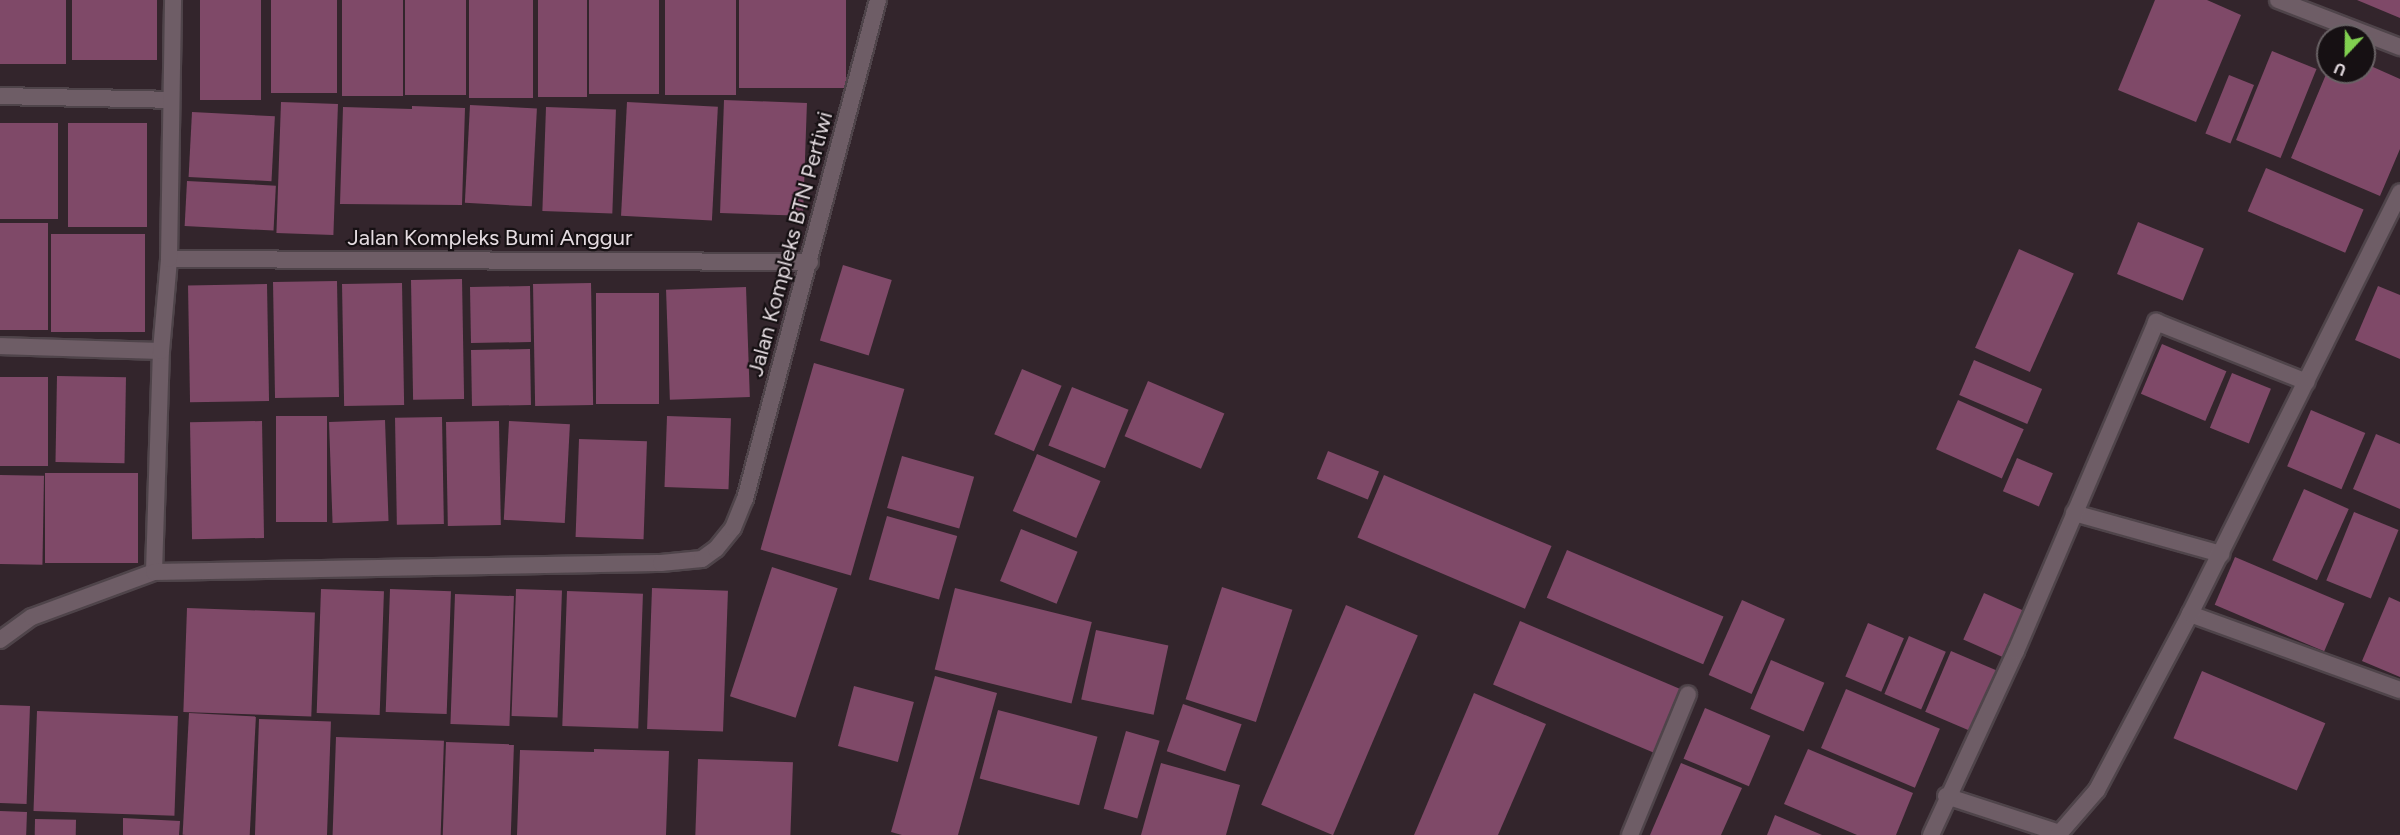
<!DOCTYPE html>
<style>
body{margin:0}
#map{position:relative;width:2400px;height:835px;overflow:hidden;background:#33252c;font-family:Figtree,sans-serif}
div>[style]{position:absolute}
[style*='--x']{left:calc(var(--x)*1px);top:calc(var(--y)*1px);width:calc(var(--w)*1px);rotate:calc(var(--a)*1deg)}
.building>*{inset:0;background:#7f4968;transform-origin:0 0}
.roads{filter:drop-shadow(2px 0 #4f444a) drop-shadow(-2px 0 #4f444a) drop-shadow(0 2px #4f444a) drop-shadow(0 -2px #4f444a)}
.minor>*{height:16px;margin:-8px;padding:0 8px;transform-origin:8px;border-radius:8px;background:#6e5d66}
span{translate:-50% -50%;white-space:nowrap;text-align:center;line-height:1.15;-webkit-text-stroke:4.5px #161013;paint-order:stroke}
.street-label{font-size:22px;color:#e5dce1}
.north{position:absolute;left:2316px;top:24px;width:60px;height:60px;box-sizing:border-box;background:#161013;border:2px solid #696265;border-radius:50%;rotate:202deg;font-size:16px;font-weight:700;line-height:24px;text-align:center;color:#e5dce1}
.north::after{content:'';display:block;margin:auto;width:21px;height:27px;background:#81d050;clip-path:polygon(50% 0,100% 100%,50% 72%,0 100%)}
</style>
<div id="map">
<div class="building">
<div style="left:0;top:0;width:66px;height:64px"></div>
<div style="left:72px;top:0;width:85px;height:60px"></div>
<div style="left:200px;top:0;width:61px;height:100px"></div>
<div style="left:271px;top:0;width:66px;height:93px"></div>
<div style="left:342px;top:0;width:61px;height:96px"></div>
<div style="left:405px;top:0;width:61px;height:95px"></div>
<div style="left:469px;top:0;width:64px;height:98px"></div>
<div style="left:538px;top:0;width:49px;height:97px"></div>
<div style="left:589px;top:0;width:70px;height:94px"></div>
<div style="left:665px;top:0;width:71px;height:95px"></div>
<div style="left:739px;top:0;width:107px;height:88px"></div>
<div style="clip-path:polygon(2155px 0,2207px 0,2241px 15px,2196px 122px,2118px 90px)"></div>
<div style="clip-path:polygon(2357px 0,2400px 0,2400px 18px)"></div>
<div style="left:2272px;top:51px;width:48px;height:96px;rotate:22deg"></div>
<div style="clip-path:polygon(2364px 63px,2400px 79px,2400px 149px,2380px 196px,2291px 158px,2327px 72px,2364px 72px)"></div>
<div style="left:2229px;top:75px;width:27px;height:63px;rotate:22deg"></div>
<div style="left:724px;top:100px;width:83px;height:113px;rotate:2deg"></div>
<div style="left:281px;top:102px;width:57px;height:131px;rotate:2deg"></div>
<div style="left:627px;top:102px;width:91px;height:114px;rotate:3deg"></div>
<div style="left:470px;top:105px;width:67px;height:98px;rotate:3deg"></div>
<div style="clip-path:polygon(412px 106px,465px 108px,462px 205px,340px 204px,343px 107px,412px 109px)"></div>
<div style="left:546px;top:107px;width:70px;height:104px;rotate:2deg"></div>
<div style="left:192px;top:112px;width:83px;height:65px;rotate:3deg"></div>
<div style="left:0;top:123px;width:58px;height:96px"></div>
<div style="left:68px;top:123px;width:79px;height:104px"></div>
<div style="left:2266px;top:168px;width:106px;height:47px;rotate:23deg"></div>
<div style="left:187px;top:181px;width:89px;height:45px;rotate:3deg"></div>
<div style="left:2138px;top:222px;width:71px;height:56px;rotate:22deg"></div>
<div style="left:0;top:223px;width:48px;height:107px"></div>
<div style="left:51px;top:234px;width:94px;height:98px"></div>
<div style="left:2019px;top:249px;width:60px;height:108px;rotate:24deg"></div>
<div style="left:843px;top:265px;width:51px;height:79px;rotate:17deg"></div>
<div style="left:462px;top:279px;width:120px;height:51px;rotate:89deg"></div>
<div style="left:337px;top:281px;width:116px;height:64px;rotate:89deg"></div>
<div style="left:402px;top:283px;width:122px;height:60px;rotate:89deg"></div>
<div style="left:591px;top:283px;width:122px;height:58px;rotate:89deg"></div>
<div style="left:267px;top:284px;width:117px;height:79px;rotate:89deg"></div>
<div style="left:530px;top:286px;width:56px;height:60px;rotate:89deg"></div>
<div style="clip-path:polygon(2378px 286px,2400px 295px,2400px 359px,2355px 340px)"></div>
<div style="left:746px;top:287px;width:110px;height:80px;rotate:88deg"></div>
<div style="left:596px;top:293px;width:63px;height:111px"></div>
<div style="left:2162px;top:344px;width:70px;height:54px;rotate:23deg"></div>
<div style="left:530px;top:349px;width:56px;height:59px;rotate:89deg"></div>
<div style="left:1974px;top:360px;width:74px;height:38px;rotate:23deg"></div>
<div style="left:814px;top:363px;width:94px;height:194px;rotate:16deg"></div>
<div style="left:1022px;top:369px;width:43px;height:71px;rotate:23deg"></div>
<div style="left:2232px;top:373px;width:42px;height:59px;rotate:22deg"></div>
<div style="left:57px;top:376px;width:69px;height:86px;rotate:1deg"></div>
<div style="left:0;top:377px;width:48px;height:89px"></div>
<div style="left:1148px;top:381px;width:83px;height:60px;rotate:23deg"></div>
<div style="left:1072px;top:387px;width:61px;height:63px;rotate:22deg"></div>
<div style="left:1958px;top:400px;width:72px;height:54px;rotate:24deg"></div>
<div style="left:2311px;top:410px;width:59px;height:61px;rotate:23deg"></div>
<div style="left:276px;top:416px;width:51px;height:106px"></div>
<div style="left:667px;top:416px;width:64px;height:71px;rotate:2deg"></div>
<div style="left:442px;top:417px;width:107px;height:47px;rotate:89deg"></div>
<div style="left:385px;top:420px;width:101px;height:56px;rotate:88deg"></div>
<div style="left:262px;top:421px;width:117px;height:72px;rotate:89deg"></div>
<div style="left:499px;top:421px;width:104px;height:53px;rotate:89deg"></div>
<div style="left:509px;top:421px;width:61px;height:99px;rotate:3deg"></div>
<div style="clip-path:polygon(2376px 434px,2400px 444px,2400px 509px,2353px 489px)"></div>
<div style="left:579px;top:439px;width:68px;height:98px;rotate:2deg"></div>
<div style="left:1328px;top:451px;width:55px;height:30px;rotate:22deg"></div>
<div style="left:1037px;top:454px;width:69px;height:62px;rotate:23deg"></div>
<div style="left:902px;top:456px;width:75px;height:54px;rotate:16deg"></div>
<div style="left:2017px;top:458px;width:39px;height:36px;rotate:23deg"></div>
<div style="left:45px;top:473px;width:93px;height:90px"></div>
<div style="left:0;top:475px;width:44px;height:89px;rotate:1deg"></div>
<div style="left:1384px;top:475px;width:182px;height:68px;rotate:23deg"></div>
<div style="left:2304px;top:489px;width:49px;height:78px;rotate:24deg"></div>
<div style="left:2354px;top:512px;width:48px;height:74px;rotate:22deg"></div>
<div style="left:887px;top:516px;width:73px;height:66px;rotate:16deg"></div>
<div style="left:1021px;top:529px;width:61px;height:56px;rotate:22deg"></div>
<div style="left:1567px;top:550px;width:170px;height:52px;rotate:23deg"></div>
<div style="left:2235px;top:557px;width:119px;height:52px;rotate:23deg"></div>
<div style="left:772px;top:567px;width:69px;height:136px;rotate:18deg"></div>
<div style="left:1222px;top:587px;width:74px;height:118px;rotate:18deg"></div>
<div style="left:652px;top:588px;width:76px;height:141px;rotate:2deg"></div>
<div style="left:955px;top:588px;width:141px;height:84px;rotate:14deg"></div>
<div style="left:321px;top:589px;width:63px;height:124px;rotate:2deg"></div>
<div style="left:390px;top:589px;width:61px;height:123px;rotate:2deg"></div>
<div style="left:516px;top:589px;width:46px;height:127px;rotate:2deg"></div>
<div style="left:567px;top:591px;width:76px;height:135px;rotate:2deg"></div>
<div style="left:1984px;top:593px;width:43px;height:51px;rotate:24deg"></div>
<div style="left:455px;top:594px;width:59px;height:130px;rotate:2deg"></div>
<div style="clip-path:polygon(2389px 597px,2400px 602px,2400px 677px,2362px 661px)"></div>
<div style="left:1742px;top:600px;width:47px;height:82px;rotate:24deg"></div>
<div style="left:1346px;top:605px;width:78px;height:217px;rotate:23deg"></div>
<div style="left:187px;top:608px;width:128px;height:104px;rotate:2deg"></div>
<div style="left:1520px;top:621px;width:176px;height:69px;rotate:23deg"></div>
<div style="left:1868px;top:623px;width:39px;height:58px;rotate:23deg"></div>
<div style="left:1096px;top:630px;width:74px;height:71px;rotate:12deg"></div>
<div style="left:1909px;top:636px;width:40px;height:63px;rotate:23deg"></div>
<div style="left:1951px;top:651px;width:51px;height:66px;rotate:23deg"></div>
<div style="left:1771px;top:660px;width:58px;height:53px;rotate:23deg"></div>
<div style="left:2202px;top:671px;width:134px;height:73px;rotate:23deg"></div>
<div style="clip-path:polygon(935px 676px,997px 693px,958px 835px,902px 835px,891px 832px)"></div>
<div style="left:854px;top:686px;width:62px;height:62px;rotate:15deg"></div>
<div style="left:1846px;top:689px;width:102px;height:64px;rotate:23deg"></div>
<div style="clip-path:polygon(1474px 693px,1546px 724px,1498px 835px,1414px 835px)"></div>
<div style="left:1183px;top:704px;width:62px;height:50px;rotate:19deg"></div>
<div style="left:0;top:705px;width:30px;height:98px;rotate:2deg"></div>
<div style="left:1705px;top:708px;width:71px;height:55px;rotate:23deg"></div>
<div style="left:998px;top:710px;width:103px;height:71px;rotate:15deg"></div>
<div style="left:37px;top:711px;width:141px;height:100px;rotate:2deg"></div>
<div style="left:189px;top:713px;width:67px;height:122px;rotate:3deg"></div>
<div style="left:259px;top:719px;width:72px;height:116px;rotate:2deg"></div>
<div style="left:1126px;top:731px;width:35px;height:81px;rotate:16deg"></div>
<div style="left:336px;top:737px;width:108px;height:98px;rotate:2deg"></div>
<div style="left:446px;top:742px;width:68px;height:93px;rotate:2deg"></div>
<div style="clip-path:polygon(594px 749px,669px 751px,666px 835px,517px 835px,520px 750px,594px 752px)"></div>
<div style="clip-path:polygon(1808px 749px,1913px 793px,1896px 835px,1857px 835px,1784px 804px)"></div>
<div style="left:698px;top:759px;width:95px;height:76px;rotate:2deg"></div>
<div style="clip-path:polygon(1161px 763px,1240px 785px,1226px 835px,1141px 835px)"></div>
<div style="clip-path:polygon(1681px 763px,1742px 788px,1721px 835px,1650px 835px)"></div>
<div style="left:0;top:811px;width:27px;height:24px;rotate:2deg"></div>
<div style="clip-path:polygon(1775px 815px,1822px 835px,1767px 835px)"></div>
<div style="clip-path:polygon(123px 818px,180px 821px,179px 835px,123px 835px)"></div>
<div style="left:35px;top:819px;width:41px;height:16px;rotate:1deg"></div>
</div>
<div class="roads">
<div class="minor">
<div style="--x:2278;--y:0;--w:131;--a:21.1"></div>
<div style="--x:0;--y:96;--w:171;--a:1.3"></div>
<div style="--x:169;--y:259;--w:641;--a:0.27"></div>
<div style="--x:0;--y:346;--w:161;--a:1.8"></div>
<div style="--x:2074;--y:513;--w:153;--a:15.6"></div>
<div style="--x:154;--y:572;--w:221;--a:-88.2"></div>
<div style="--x:161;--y:351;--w:92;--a:-85"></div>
<div style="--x:169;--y:259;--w:259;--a:-89.1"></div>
<div style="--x:2190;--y:614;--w:223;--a:19.9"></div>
<div style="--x:0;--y:640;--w:39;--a:-36"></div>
<div style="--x:32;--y:617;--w:130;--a:-20.2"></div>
<div style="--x:154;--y:572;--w:507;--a:-1.02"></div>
<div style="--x:661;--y:563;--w:41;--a:-5.6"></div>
<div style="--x:702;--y:559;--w:17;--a:-36"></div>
<div style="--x:716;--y:549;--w:27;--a:-51"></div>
<div style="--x:733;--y:528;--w:31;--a:-68"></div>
<div style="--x:745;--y:499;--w:516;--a:-75.08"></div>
<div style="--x:1946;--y:796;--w:119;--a:18.1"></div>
<div style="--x:1630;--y:835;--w:152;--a:-67.6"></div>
<div style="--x:1931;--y:835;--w:203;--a:-65.2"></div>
<div style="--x:2016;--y:651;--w:358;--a:-66.9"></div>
<div style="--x:2156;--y:322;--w:162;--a:21.7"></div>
<div style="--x:2058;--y:835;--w:60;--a:-49.1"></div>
<div style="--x:2097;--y:790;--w:199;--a:-62.1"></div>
<div style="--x:2190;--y:614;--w:471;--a:-63.5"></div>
</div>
</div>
<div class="street-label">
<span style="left:490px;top:238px">Jalan Kompleks Bumi Anggur</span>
<span style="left:790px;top:244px;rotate:-75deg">Jalan Kompleks BTN Pertiwi</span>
</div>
<div class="north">U</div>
</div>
